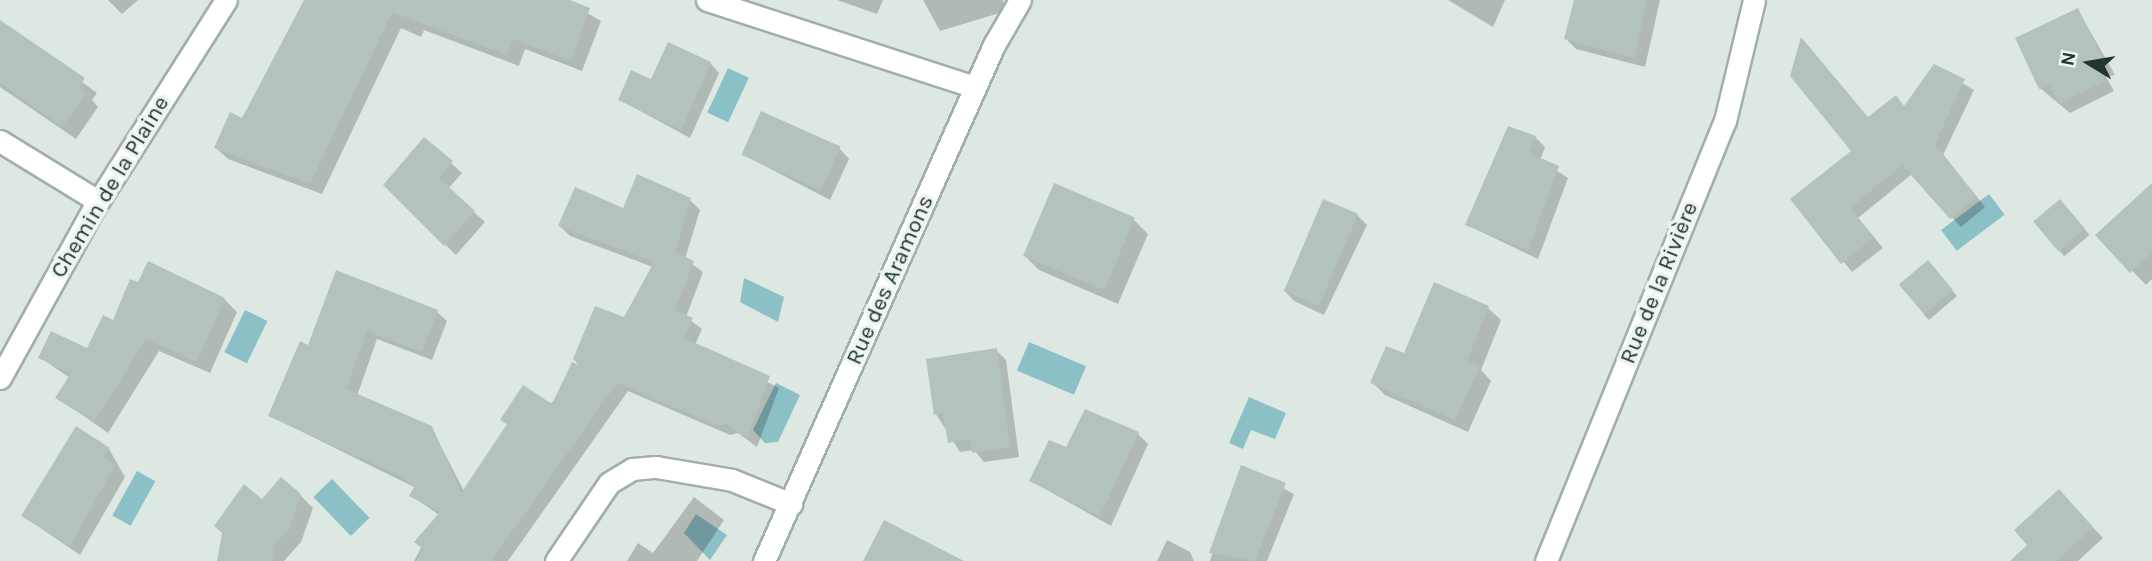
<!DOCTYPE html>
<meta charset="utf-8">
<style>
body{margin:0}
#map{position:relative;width:2152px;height:561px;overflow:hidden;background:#dee8e3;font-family:Karla,sans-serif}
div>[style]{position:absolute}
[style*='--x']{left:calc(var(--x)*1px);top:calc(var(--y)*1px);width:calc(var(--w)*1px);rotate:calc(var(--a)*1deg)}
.water>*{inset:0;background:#8cc0c7;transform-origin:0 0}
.shadow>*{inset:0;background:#0003;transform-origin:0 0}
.building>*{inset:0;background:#b4c2bc;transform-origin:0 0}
.roads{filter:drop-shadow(2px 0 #a2afa9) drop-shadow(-2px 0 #a2afa9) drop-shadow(0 2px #a2afa9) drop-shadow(0 -2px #a2afa9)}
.lane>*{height:21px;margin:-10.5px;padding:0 10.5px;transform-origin:10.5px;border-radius:10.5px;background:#fff}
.street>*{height:21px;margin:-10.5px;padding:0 10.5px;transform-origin:10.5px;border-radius:10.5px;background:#fff}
span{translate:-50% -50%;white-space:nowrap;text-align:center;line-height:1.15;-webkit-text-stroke:7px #eef5f1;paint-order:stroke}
.street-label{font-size:23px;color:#22352f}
.north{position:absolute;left:2054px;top:28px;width:70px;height:70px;-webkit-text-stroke:5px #eef5f1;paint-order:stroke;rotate:281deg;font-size:19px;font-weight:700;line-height:28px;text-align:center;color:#22352f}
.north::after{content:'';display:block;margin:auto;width:24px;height:32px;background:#22352f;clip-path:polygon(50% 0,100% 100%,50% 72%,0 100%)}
</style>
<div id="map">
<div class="water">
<div style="left:728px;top:68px;width:23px;height:49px;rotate:25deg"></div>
<div style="left:1989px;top:194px;width:26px;height:60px;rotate:53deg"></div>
<div style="clip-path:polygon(744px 278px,784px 297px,778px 322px,740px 302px)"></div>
<div style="left:245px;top:310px;width:25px;height:47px;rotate:26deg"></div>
<div style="left:1029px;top:342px;width:62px;height:31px;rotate:23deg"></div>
<div style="clip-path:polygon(776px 383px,800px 395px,778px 442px,765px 443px,753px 430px)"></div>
<div style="clip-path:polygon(1249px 397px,1286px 413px,1275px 439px,1251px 430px,1243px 449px,1229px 443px)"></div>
<div style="left:137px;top:471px;width:21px;height:51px;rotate:29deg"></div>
<div style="left:332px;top:479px;width:54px;height:26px;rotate:46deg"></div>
<div style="clip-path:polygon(696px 514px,727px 535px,710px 560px,684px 533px)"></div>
</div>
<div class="shadow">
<div style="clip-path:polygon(108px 0,138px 0,122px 14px)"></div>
<div style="clip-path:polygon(341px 0,565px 0,601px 21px,582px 71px,525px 49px,519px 66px,424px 30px,421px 37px,401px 28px,322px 194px,228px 159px,216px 148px)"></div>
<div style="clip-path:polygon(837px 0,883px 0,877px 14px)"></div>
<div style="clip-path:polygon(923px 0,1003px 0,1006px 11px,940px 31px)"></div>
<div style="clip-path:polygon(1448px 0,1505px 0,1493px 27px)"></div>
<div style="clip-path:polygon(1576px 0,1660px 0,1645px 67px,1576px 49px,1566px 39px)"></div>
<div style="clip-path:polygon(2078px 10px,2115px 75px,2106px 77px,2114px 91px,2070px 113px,2040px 88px)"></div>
<div style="clip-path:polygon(0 21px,97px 93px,92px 100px,98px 107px,76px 139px,0 87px)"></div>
<div style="clip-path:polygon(710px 63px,719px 73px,690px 138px,620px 100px)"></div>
<div style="clip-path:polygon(1934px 66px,1974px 90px,1943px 155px,1985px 207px,1961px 227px,1912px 174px,1858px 218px,1883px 248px,1852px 272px,1793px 199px,1854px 151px,1868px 119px,1905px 107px)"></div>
<div style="clip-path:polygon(1535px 137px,1545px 147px,1540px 160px,1568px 178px,1538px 259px,1467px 225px)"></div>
<div style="clip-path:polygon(424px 139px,462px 173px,448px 189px,485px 222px,456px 255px,385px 185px)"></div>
<div style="clip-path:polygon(839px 148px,849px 159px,830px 200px,742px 154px)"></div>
<div style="clip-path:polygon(2152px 185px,2152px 279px,2146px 285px,2098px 235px)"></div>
<div style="clip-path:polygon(690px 200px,700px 210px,685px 259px,703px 272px,686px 317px,702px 329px,695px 345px,779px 388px,757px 447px,738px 433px,730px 435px,628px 391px,508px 561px,414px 561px,439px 515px,412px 496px,416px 488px,270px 416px,309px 347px,337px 273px,437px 312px,447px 321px,432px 360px,377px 339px,357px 396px,431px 427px,464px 491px,585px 369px,625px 319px,653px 267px,570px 236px,560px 226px)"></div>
<div style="left:2065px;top:206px;width:38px;height:33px;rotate:50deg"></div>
<div style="clip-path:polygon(1357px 215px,1367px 225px,1324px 315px,1294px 301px,1284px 290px)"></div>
<div style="clip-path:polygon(1134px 220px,1148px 234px,1118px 304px,1039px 270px,1025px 256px)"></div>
<div style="clip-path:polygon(1933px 268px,1957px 296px,1929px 320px,1924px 315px)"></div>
<div style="clip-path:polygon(224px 299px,237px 312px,210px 373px,159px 351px,108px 433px,57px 397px,70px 378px,41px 358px,88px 350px,114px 322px)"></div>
<div style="clip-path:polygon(1488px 308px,1501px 320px,1481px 370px,1491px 381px,1468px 432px,1385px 395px,1372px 382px)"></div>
<div style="clip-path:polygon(996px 350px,1006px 360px,1019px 457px,984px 462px,974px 450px,960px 452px,936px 414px)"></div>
<div style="clip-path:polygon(1138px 434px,1148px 444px,1111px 526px,1031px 481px,1067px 449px)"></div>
<div style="clip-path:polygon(109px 449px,125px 477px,80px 555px,23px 516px)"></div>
<div style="clip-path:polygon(1242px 467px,1294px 494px,1267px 561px,1210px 561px)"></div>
<div style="clip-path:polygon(300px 495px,313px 508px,301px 542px,284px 561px,221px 561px,262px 501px)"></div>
<div style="clip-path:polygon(694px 497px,724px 520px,697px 561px,627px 561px,638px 543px,653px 553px)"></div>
<div style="clip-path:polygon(2069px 502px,2103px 538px,2078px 561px,2013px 561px)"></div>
<div style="clip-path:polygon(1167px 540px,1190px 552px,1194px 561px,1157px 561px)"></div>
</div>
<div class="building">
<div style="clip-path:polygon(304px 0,570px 0,590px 8px,571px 61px,513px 39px,507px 55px,392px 12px,310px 184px,214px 148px,230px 112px,242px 118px)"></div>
<div style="clip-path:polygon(1574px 0,1646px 0,1635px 58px,1564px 39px)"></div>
<div style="clip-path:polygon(2078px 8px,2106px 65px,2098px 67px,2105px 81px,2058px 104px,2050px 85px,2039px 89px,2015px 38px)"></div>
<div style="clip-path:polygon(0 20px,85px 78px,79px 87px,86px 93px,62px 127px,0 83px)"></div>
<div style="clip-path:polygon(1801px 37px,1868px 117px,1896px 95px,1904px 106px,1934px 64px,1965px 79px,1935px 144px,1977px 197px,1950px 219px,1902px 165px,1850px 208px,1874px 237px,1841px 264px,1790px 199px,1851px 151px,1790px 76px)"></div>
<div style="clip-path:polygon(668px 42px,711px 62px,681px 130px,618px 100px,631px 70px,651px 79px)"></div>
<div style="left:761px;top:111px;width:87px;height:48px;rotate:24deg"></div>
<div style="clip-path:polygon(1508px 126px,1536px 136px,1529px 153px,1559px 166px,1528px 250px,1465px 225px)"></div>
<div style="clip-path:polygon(424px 137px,453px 161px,439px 178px,475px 211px,444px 246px,383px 185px)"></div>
<div style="clip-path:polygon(637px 174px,691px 198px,675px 252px,694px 261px,675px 310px,693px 318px,684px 338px,770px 376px,747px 439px,727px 424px,719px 426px,617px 383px,491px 561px,416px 561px,423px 549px,414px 542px,440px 512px,409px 496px,414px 487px,402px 477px,268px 416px,300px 341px,308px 345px,336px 270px,438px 310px,422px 352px,367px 331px,346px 389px,432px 426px,461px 493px,507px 424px,500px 420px,523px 385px,552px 404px,572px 362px,579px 365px,573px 359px,595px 306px,624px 317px,654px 262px,558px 226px,575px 187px,623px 208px)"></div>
<div style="left:1054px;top:183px;width:88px;height:79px;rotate:23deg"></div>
<div style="clip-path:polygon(2152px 183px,2152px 253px,2130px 273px,2095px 235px)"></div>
<div style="left:1323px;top:199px;width:38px;height:100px;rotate:23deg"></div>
<div style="left:2060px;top:199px;width:39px;height:35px;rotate:50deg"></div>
<div style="left:1928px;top:260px;width:39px;height:38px;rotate:50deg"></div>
<div style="clip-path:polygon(148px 261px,225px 298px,197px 362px,146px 339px,94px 422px,55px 398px,71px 373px,38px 358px,51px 331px,87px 348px,103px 315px,113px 320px,130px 279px,138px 282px)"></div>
<div style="clip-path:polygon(1434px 282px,1489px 306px,1467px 361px,1480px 366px,1455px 420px,1370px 383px,1386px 346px,1404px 353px)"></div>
<div style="clip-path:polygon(997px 348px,1010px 447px,972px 453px,971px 439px,948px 443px,943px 413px,934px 415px,926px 359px)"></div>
<div style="clip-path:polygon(1085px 409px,1139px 432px,1100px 516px,1029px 481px,1049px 440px,1066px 447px)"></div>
<div style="clip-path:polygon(76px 426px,110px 448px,103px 458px,115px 465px,70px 546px,21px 516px)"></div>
<div style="clip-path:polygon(1241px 465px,1286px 483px,1255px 561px,1209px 553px)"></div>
<div style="clip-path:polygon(281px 477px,301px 494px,289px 529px,273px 547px,273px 561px,217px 561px,222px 533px,214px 526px,244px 484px,262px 499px)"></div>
<div style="clip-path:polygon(2059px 489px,2093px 527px,2057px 561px,2010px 561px,2027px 545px,2014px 530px)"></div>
<div style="clip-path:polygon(884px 520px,964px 561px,863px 561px)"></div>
</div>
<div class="roads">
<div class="lane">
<div style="--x:0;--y:141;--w:115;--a:31.5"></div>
</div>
<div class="street">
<div style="--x:707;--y:0;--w:282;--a:18"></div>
<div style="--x:0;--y:378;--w:194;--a:-61.1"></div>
<div style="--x:94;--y:208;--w:246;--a:-57.6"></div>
<div style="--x:556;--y:561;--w:94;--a:-55.8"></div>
<div style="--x:609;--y:483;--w:27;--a:-31"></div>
<div style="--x:632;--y:469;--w:24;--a:-5"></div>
<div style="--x:656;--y:467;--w:77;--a:9.7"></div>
<div style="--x:732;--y:480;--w:64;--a:22.1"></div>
<div style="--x:764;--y:561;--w:565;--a:-65.98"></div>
<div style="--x:994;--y:45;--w:52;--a:-60"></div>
<div style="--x:1546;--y:561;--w:475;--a:-67.9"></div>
<div style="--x:1725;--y:121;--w:124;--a:-76.5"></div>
</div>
</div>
<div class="street-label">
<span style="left:110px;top:187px;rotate:-59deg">Chemin de la Plaine</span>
<span style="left:890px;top:280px;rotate:-66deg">Rue des Aramons</span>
<span style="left:1659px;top:283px;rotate:-68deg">Rue de la Rivière</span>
</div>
<div class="north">N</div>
</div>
